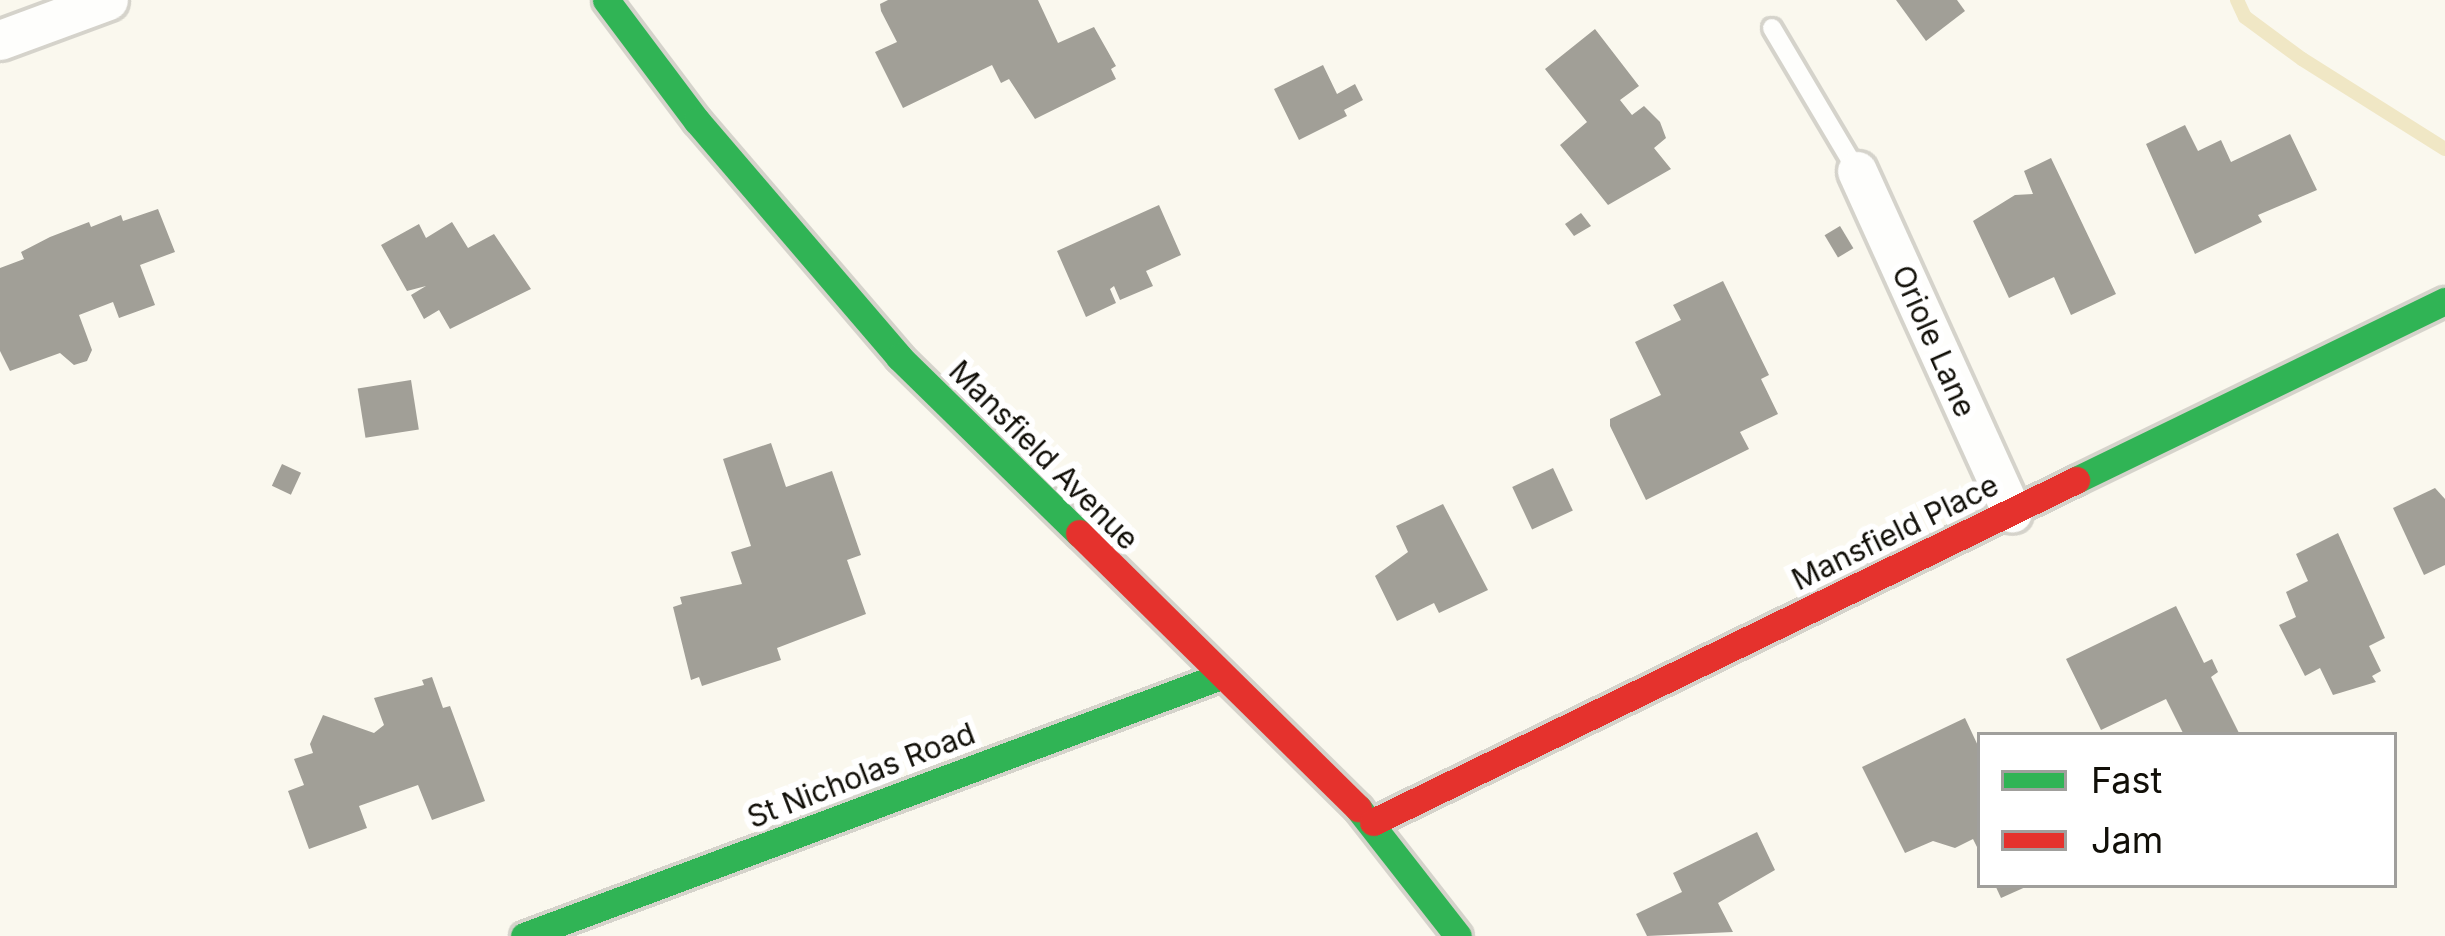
<!DOCTYPE html>
<style>
body{margin:0}
#map{position:relative;width:2445px;height:936px;overflow:hidden;background:#faf8ee;font-family:Inter,sans-serif}
div>[style]{position:absolute}
[style*='--x']{left:calc(var(--x)*1px);top:calc(var(--y)*1px);width:calc(var(--w)*1px);rotate:calc(var(--a)*1deg)}
.stream>*{height:14px;margin:-7px;padding:0 7px;transform-origin:7px;border-radius:7px;background:#f0e7c5}
.building>*{inset:0;background:#a19f97;transform-origin:0 0}
.roads{filter:drop-shadow(3px 0 #d5d3cb) drop-shadow(-3px 0 #d5d3cb) drop-shadow(0 3px #d5d3cb) drop-shadow(0 -3px #d5d3cb)}
.lane>*{height:18px;margin:-9px;padding:0 9px;transform-origin:9px;border-radius:9px;background:#fefefc}
.street>*{height:39px;margin:-19.5px;padding:0 19.5px;transform-origin:19.5px;border-radius:19.5px;background:#fefefc}
.fast>*{height:27px;margin:-13.5px;padding:0 13.5px;transform-origin:13.5px;border-radius:13.5px;background:#30b455}
.jam>*{height:27px;margin:-13.5px;padding:0 13.5px;transform-origin:13.5px;border-radius:13.5px;background:#e5322d}
span{translate:-50% -50%;white-space:nowrap;text-align:center;line-height:1.15;-webkit-text-stroke:12px #fff;paint-order:stroke}
.street-label{font-size:30px;color:#110f08}
.legend{position:absolute;left:1977px;top:732px;width:420px;height:156px;box-sizing:border-box;background:#fff;border:3px solid #a09f9c;margin:0;padding:15px 21px;list-style:none;font-size:36px;color:#110f08}
.legend li{display:flex;align-items:center;gap:24px;height:60px}
.legend b{width:60px;border:3px solid #a09f9c}
</style>
<div id="map">
<div class="stream">
<div style="--x:2237;--y:0;--w:19;--a:65"></div>
<div style="--x:2245;--y:17;--w:71;--a:36.4"></div>
<div style="--x:2302;--y:59;--w:169;--a:32.2"></div>
</div>
<div class="building">
<div style="clip-path:polygon(888px 0,1038px 0,1058px 43px,1094px 27px,1116px 66px,1111px 69px,1116px 79px,1035px 119px,1009px 79px,1001px 83px,992px 65px,903px 108px,875px 52px,897px 42px,881px 11px,880px 4px)"></div>
<div style="clip-path:polygon(1896px 0,1957px 0,1965px 11px,1926px 41px)"></div>
<div style="clip-path:polygon(1595px 29px,1639px 86px,1620px 100px,1632px 115px,1644px 106px,1660px 122px,1666px 138px,1654px 148px,1671px 169px,1608px 205px,1560px 145px,1587px 122px,1545px 69px)"></div>
<div style="clip-path:polygon(1323px 65px,1337px 94px,1355px 84px,1363px 100px,1344px 110px,1347px 116px,1299px 140px,1274px 89px)"></div>
<div style="clip-path:polygon(2185px 125px,2198px 151px,2221px 140px,2231px 162px,2290px 134px,2317px 190px,2258px 215px,2262px 222px,2195px 254px,2146px 144px)"></div>
<div style="clip-path:polygon(2051px 158px,2116px 294px,2071px 315px,2054px 277px,2009px 298px,1973px 221px,2015px 195px,2033px 194px,2024px 171px)"></div>
<div style="clip-path:polygon(1159px 205px,1181px 255px,1146px 271px,1153px 286px,1120px 300px,1114px 286px,1110px 289px,1116px 303px,1086px 317px,1057px 251px)"></div>
<div style="clip-path:polygon(158px 209px,175px 252px,140px 265px,155px 305px,119px 318px,113px 302px,79px 315px,92px 350px,87px 361px,74px 365px,60px 353px,10px 371px,0 351px,0 268px,24px 259px,21px 252px,50px 237px,89px 222px,91px 227px,121px 215px,123px 221px)"></div>
<div style="clip-path:polygon(1581px 213px,1591px 226px,1574px 236px,1565px 224px)"></div>
<div style="clip-path:polygon(452px 222px,468px 248px,494px 234px,531px 289px,450px 329px,439px 310px,424px 319px,411px 295px,426px 286px,407px 291px,381px 245px,419px 224px,426px 238px)"></div>
<div style="left:1840px;top:226px;width:26px;height:18px;rotate:59deg"></div>
<div style="clip-path:polygon(1723px 281px,1769px 375px,1761px 379px,1778px 414px,1740px 432px,1749px 449px,1646px 500px,1610px 426px,1610px 419px,1661px 395px,1635px 342px,1681px 320px,1673px 305px)"></div>
<div style="left:411px;top:380px;width:50px;height:54px;rotate:81deg"></div>
<div style="clip-path:polygon(771px 443px,786px 487px,832px 471px,861px 555px,847px 560px,866px 614px,777px 648px,781px 660px,702px 686px,699px 677px,691px 680px,673px 607px,682px 604px,680px 597px,742px 584px,731px 552px,751px 546px,723px 459px)"></div>
<div style="left:282px;top:464px;width:21px;height:24px;rotate:25deg"></div>
<div style="left:1553px;top:468px;width:47px;height:45px;rotate:65deg"></div>
<div style="clip-path:polygon(2435px 488px,2445px 499px,2445px 565px,2424px 575px,2393px 508px)"></div>
<div style="clip-path:polygon(1443px 504px,1488px 590px,1439px 613px,1434px 603px,1397px 621px,1375px 576px,1408px 552px,1396px 526px)"></div>
<div style="clip-path:polygon(2338px 533px,2385px 638px,2369px 646px,2381px 671px,2372px 676px,2376px 682px,2333px 695px,2320px 668px,2305px 676px,2279px 625px,2296px 617px,2286px 592px,2308px 581px,2296px 554px)"></div>
<div style="clip-path:polygon(2176px 606px,2204px 663px,2212px 659px,2218px 672px,2211px 677px,2240px 735px,2184px 735px,2166px 699px,2101px 730px,2066px 659px)"></div>
<div style="clip-path:polygon(432px 677px,443px 708px,450px 706px,485px 801px,432px 820px,418px 785px,359px 806px,367px 828px,309px 849px,288px 791px,304px 785px,294px 759px,313px 753px,310px 744px,323px 715px,374px 733px,384px 725px,374px 698px,424px 685px,422px 680px)"></div>
<div style="clip-path:polygon(1965px 718px,1980px 750px,1980px 853px,1973px 839px,1955px 848px,1933px 841px,1905px 853px,1862px 767px)"></div>
<div style="clip-path:polygon(1757px 832px,1775px 870px,1718px 903px,1733px 932px,1647px 936px,1636px 914px,1682px 892px,1673px 873px)"></div>
<div style="clip-path:polygon(1995px 885px,2030px 885px,2001px 898px)"></div>
</div>
<div class="roads">
<div class="lane">
<div style="--x:1772;--y:28;--w:166;--a:59.3"></div>
</div>
<div class="street">
<div style="--x:0;--y:40;--w:115;--a:-20.3"></div>
<div style="--x:1857;--y:171;--w:375;--a:65.6"></div>
</div>
<div class="fast">
<div style="--x:606;--y:0;--w:151;--a:53.1"></div>
<div style="--x:697;--y:121;--w:311;--a:49.4"></div>
<div style="--x:899;--y:357;--w:252;--a:44.4"></div>
<div style="--x:2076;--y:480;--w:410;--a:-25.9"></div>
<div style="--x:1358;--y:808;--w:162;--a:52"></div>
<div style="--x:524;--y:936;--w:744;--a:-20.46"></div>
</div>
<div class="jam">
<div style="--x:1079;--y:533;--w:392;--a:44.6"></div>
<div style="--x:1373;--y:822;--w:782;--a:-25.94"></div>
</div>
</div>
<div class="street-label">
<span style="left:1934px;top:341px;rotate:66deg">Oriole Lane</span>
<span style="left:1044px;top:455px;rotate:45deg">Mansfield Avenue</span>
<span style="left:1895px;top:532px;rotate:-26deg">Mansfield Place</span>
<span style="left:861px;top:775px;rotate:-21deg">St Nicholas Road</span>
</div>
<ul class="legend">
<li><b style="height:15px;background:#30b455"></b>Fast</li>
<li><b style="height:15px;background:#e5322d"></b>Jam</li>
</ul>
</div>
